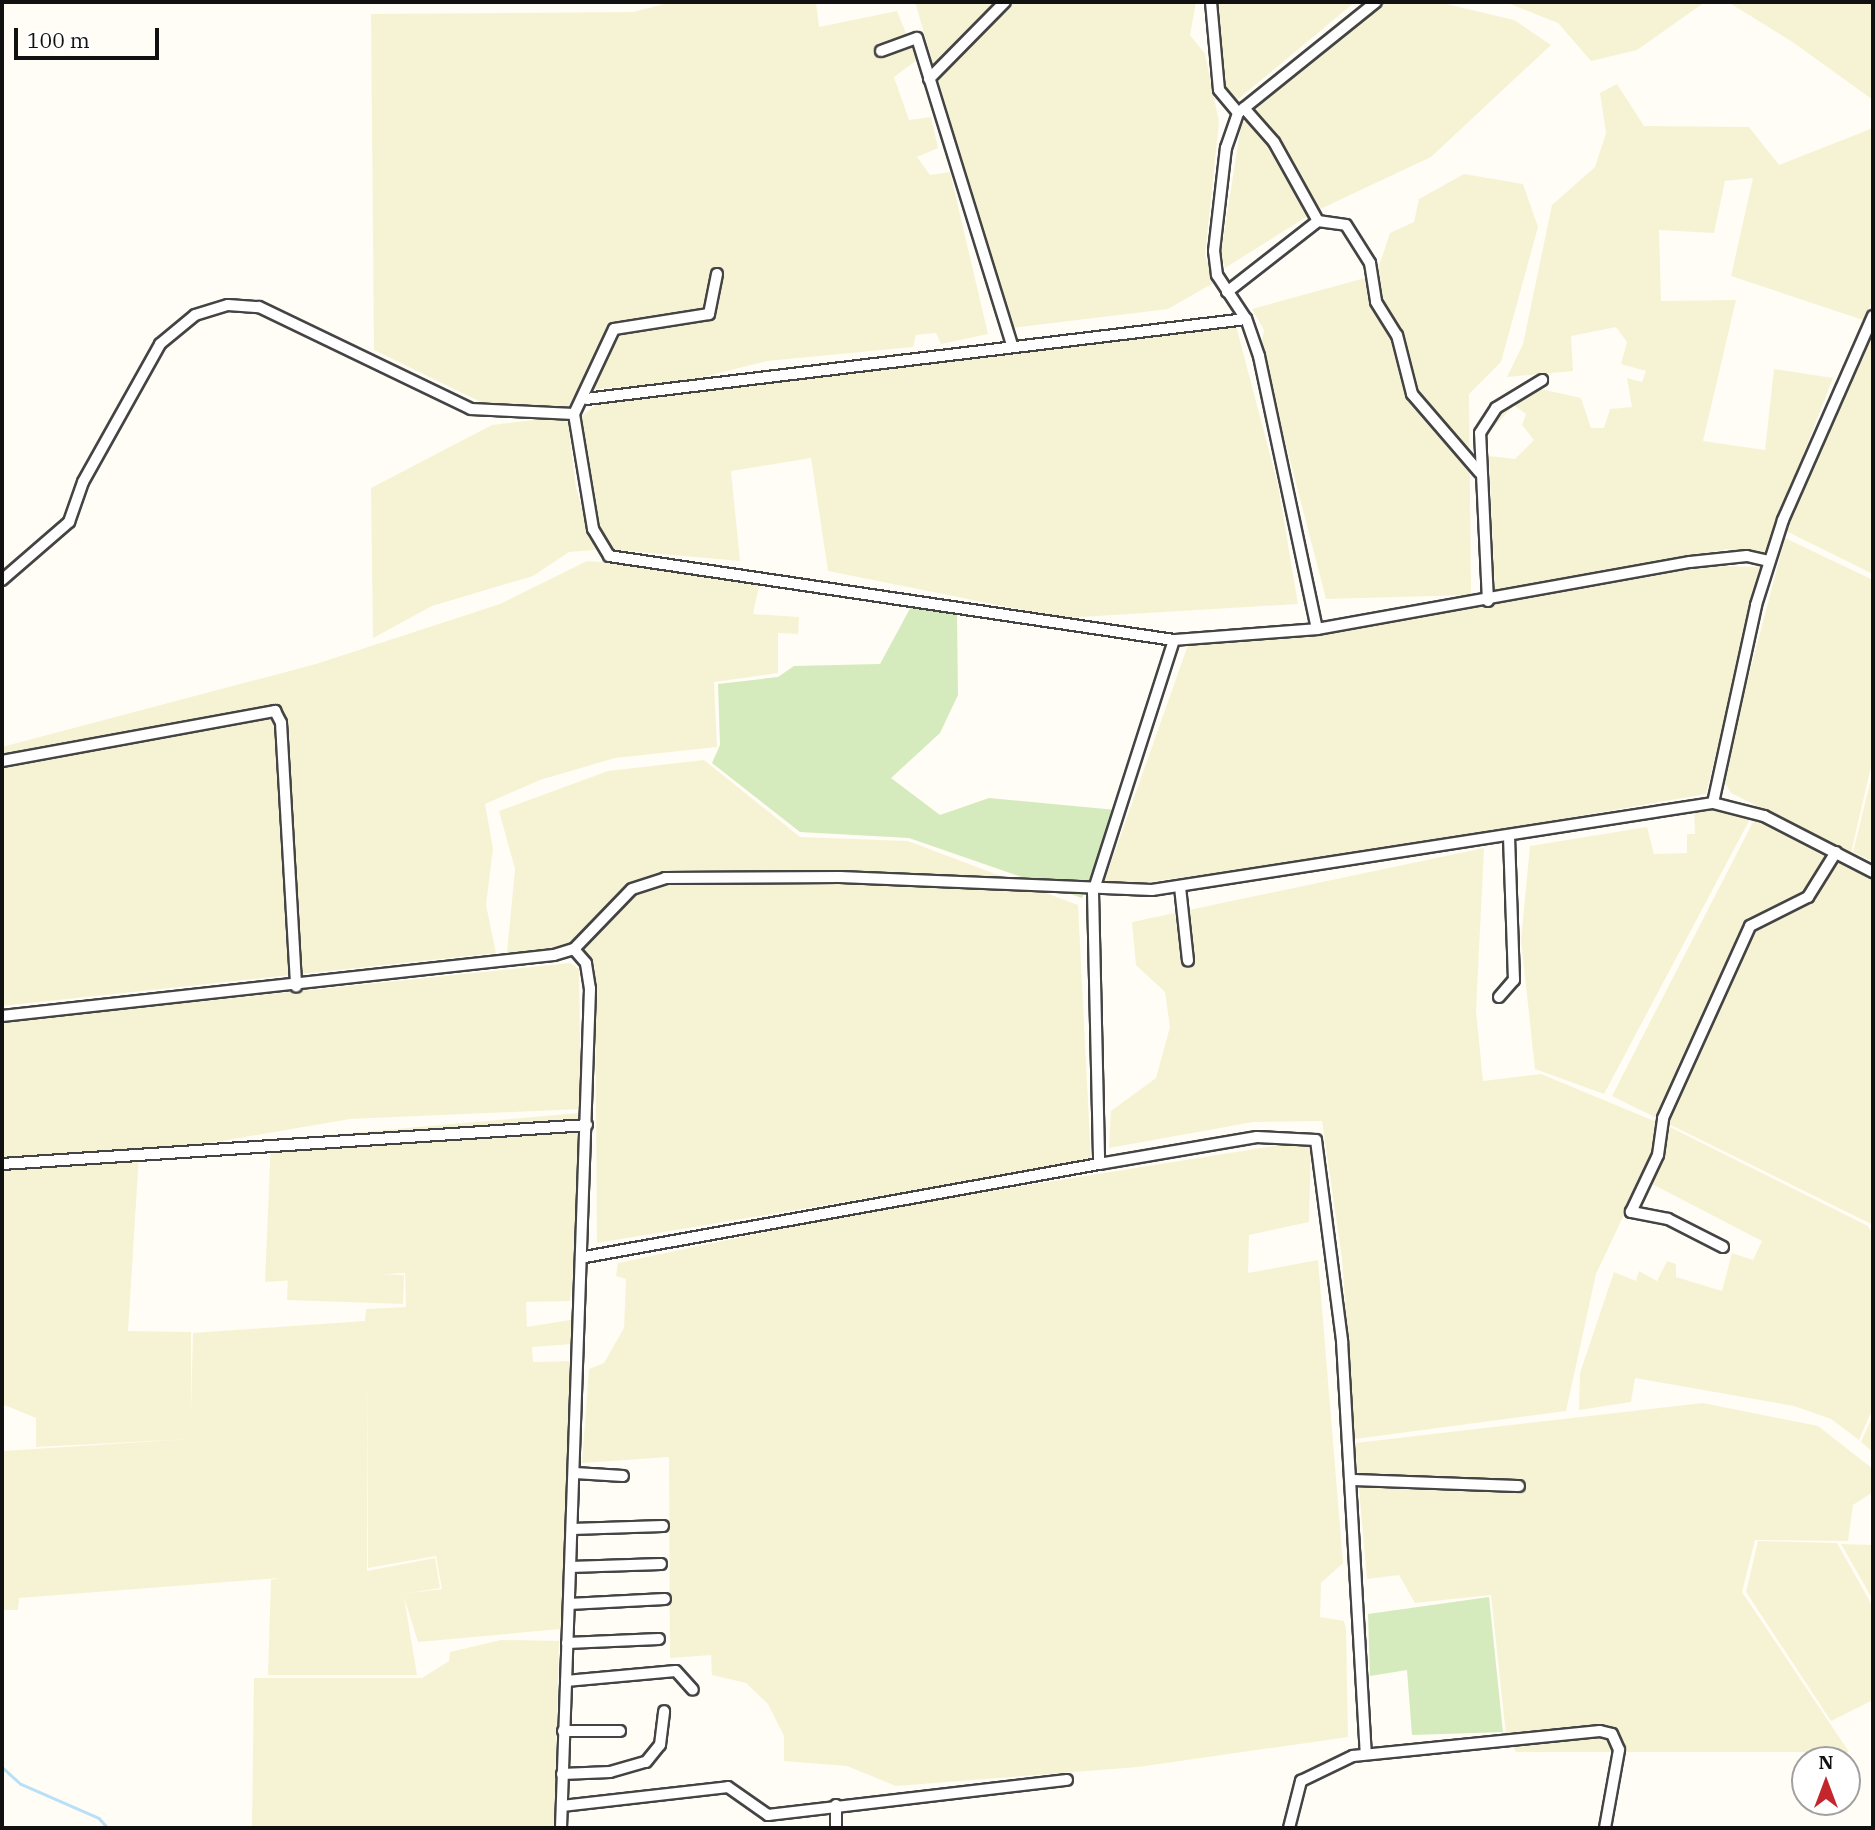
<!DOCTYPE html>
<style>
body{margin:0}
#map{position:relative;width:1875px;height:1830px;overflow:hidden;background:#fffdf5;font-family:"IBM Plex Serif",serif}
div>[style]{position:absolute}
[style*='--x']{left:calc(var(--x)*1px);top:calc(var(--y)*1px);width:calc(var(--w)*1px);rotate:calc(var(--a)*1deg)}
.farmland>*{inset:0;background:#f6f3d4;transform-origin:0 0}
.green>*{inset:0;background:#d5ebbd}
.stream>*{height:2.5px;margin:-1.25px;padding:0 1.25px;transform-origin:1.25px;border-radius:1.25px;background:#b9e0f7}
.roads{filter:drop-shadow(2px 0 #444) drop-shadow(-2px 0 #444) drop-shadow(0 2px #444) drop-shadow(0 -2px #444)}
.minor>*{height:10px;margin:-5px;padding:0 5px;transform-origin:5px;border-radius:5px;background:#fff}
span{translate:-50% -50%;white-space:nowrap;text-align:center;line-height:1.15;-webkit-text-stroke:7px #fff;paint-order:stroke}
.frame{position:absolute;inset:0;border:4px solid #111;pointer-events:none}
.north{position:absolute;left:1791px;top:1746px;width:70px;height:70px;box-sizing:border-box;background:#fff;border:2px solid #a0a0a0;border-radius:50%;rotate:0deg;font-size:19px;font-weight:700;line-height:28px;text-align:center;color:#111}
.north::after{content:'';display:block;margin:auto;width:24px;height:32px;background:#c4262e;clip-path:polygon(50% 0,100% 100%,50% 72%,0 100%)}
.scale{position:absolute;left:14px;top:28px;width:145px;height:32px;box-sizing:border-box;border:4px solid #111;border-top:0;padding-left:9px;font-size:21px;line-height:24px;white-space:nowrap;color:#111;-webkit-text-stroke:5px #fff;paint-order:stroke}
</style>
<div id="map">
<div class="farmland">
<div style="clip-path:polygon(672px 2px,816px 2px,819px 27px,897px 11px,917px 60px,894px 77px,909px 120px,931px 117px,938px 148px,917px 157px,930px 175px,950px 172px,988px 334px,941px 344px,936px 333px,916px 335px,913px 347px,767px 361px,687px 381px,587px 390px,570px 410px,491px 407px,374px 350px,371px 14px,633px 12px)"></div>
<div style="clip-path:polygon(915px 2px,1196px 2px,1190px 35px,1205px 54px,1219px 122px,1205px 256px,1217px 281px,1168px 309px,1011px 328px)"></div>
<div style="clip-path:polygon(1213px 2px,1355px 2px,1236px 101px,1222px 83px,1217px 44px,1205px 29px)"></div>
<div style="clip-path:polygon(1378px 2px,1438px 2px,1514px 20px,1551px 45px,1431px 157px,1314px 212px,1225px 268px,1221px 253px,1241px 125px,1303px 59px)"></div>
<div style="clip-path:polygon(1505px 2px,1705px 2px,1637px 50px,1591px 61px,1558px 23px)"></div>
<div style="clip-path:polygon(1728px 2px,1873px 2px,1873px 100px,1794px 43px)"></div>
<div style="clip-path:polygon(1617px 84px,1644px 126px,1749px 127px,1779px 165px,1873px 128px,1873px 300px,1863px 320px,1731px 276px,1753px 178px,1725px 181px,1714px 233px,1659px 230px,1661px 301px,1736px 300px,1703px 441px,1765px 450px,1774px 369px,1833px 378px,1764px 556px,1728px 549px,1495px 591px,1489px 456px,1515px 459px,1534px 440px,1522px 425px,1526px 414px,1514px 405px,1492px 429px,1488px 420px,1536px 388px,1581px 398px,1591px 428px,1604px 428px,1610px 409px,1632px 407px,1627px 378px,1642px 382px,1646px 371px,1621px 364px,1627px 342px,1616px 327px,1571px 336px,1573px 371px,1507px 377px,1523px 344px,1552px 205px,1595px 167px,1606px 133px,1600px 93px)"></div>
<div style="clip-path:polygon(1464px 174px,1523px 184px,1538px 227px,1501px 362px,1469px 394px,1471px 595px,1326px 599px,1261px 348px,1264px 330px,1252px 309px,1376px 275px,1390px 233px,1414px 222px,1419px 199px)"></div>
<div style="clip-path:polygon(1235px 322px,1278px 485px,1298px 604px,1063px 618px,828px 571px,811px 458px,731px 471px,740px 561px,605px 549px,578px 436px,581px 417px,600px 401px)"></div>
<div style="clip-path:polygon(1873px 331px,1873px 574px,1786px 531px)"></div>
<div style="clip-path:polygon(551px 418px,568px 422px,576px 488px,595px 550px,569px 552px,533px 576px,432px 606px,373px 638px,371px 488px,492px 425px)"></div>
<div style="clip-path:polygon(1785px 538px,1873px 580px,1873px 758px,1851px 853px,1731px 793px,1722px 778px)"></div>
<div style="clip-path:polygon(587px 561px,761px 576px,753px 614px,799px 617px,798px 634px,778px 633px,778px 673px,714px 682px,717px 747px,615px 758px,540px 780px,485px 804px,493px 848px,486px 905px,496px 953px,2px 1006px,2px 747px,316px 664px,500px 604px)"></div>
<div style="clip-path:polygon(1710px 566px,1762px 567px,1706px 794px,1365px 853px,1102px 888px,1188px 645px,1368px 627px)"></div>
<div style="clip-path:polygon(704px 760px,800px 837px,908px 841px,1078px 905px,1091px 1161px,597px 1243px,595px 967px,580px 946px,507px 953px,515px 869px,499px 811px,608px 771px)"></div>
<div style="clip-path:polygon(1873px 771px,1873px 862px,1853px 852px)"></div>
<div style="clip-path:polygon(1717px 808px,1750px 819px,1604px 1094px,1535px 1069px,1521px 940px,1530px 846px,1647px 827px,1654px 854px,1687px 853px,1687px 834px,1695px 834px,1694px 809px)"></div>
<div style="clip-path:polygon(1754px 820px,1873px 879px,1873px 1225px,1612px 1096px)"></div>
<div style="clip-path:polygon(1484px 848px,1476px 1011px,1483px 1081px,1541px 1074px,1659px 1123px,1655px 1149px,1596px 1274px,1566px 1411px,1355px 1439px,1342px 1258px,1322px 1121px,1253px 1122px,1109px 1148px,1111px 1111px,1156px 1078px,1170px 1027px,1165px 992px,1136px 965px,1132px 922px)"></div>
<div style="clip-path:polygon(evenodd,570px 963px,579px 969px,581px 1109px,350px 1119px,139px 1155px,128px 1331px,191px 1332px,191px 1409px,193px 1333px,365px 1321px,366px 1309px,406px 1307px,405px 1273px,265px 1282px,271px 1140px,579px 1113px,578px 1233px,570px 1301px,526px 1302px,527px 1327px,576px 1319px,572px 1344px,532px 1347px,533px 1362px,570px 1361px,561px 1629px,418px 1642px,404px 1597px,417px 1675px,268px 1675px,271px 1580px,280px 1578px,19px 1598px,18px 1610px,2px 1610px,2px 1451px,191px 1439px,36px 1447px,36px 1418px,2px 1404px,2px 1012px,195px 1002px,570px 963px,367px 1376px,368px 1568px,436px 1556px,442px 1589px,403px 1594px,440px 1588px,435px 1558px,367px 1571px,367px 1376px)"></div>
<div style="clip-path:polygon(1670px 1127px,1868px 1226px,1873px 1235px,1873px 1408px,1859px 1440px,1831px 1419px,1794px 1406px,1635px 1378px,1631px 1402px,1579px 1410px,1580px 1373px,1614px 1272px,1636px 1281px,1639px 1271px,1657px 1281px,1667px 1261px,1676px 1264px,1676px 1277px,1722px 1291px,1732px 1253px,1753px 1260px,1762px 1241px,1652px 1184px)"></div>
<div style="clip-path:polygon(1311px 1140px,1309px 1222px,1249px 1235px,1248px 1273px,1318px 1260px,1343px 1563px,1321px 1583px,1320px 1617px,1344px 1621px,1346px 1629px,1348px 1737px,1138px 1767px,896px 1786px,847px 1766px,784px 1761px,784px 1736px,768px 1704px,746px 1683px,712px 1675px,711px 1655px,670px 1658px,669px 1457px,582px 1463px,589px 1369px,604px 1363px,624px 1328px,626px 1279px,616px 1276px,618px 1263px,860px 1212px)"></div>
<div style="left:404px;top:1275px;width:29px;height:116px;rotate:92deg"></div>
<div style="clip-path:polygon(1703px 1403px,1818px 1426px,1873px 1469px,1873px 1492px,1853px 1505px,1848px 1541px,1755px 1540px,1742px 1592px,1849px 1752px,1516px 1752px,1506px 1735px,1491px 1595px,1415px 1603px,1399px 1575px,1367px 1579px,1355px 1443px)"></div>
<div style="clip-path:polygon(1873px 1415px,1873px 1452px,1861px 1442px)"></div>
<div style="clip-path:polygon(1758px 1541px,1837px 1543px,1873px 1607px,1873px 1700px,1831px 1721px,1746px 1592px)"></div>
<div style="clip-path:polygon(1841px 1544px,1873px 1545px,1873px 1600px)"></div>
<div style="clip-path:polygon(501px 1640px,559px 1641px,554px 1828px,252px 1828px,254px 1678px,422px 1678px,449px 1661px,450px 1652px)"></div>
</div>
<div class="green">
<div style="clip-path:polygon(913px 603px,957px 614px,958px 695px,940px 733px,891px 778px,940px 815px,989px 798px,1116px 810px,1082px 898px,909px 838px,800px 832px,712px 763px,720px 745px,718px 684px,778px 677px,794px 666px,880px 664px)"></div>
<div style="clip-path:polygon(1489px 1597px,1503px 1732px,1412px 1735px,1407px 1670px,1370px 1676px,1368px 1614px)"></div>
</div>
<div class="stream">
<div style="--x:2;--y:1767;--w:25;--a:42"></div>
<div style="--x:21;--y:1784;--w:85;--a:23.6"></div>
<div style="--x:99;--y:1818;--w:13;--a:48"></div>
</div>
<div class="roads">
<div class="minor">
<div style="--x:1211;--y:2;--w:88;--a:84.8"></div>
<div style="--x:1219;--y:90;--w:30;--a:50"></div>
<div style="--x:881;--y:51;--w:38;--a:-20"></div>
<div style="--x:917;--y:38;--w:321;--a:72.8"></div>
<div style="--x:929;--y:79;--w:108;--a:-45.4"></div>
<div style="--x:1244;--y:108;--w:45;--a:48.6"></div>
<div style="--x:1274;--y:142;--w:90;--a:60.9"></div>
<div style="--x:717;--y:274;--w:41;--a:101.3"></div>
<div style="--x:709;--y:314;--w:96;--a:171"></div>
<div style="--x:614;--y:329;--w:94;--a:115.2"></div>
<div style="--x:574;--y:414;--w:117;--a:80.6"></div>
<div style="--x:593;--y:529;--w:31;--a:59"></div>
<div style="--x:609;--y:556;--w:571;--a:8.46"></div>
<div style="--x:1174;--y:640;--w:143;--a:-4.4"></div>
<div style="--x:1317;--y:629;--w:379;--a:-10.2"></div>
<div style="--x:1690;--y:562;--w:57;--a:-6"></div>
<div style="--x:1747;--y:556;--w:23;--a:13"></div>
<div style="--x:1227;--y:292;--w:115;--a:-38"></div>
<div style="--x:1318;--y:221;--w:28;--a:8"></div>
<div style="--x:1346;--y:225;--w:45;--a:57.7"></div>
<div style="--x:1370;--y:263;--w:39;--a:81"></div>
<div style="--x:1376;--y:302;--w:39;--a:58"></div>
<div style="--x:1397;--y:335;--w:61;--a:75.7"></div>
<div style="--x:1412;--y:394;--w:104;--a:49.3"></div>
<div style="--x:586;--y:399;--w:665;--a:-6.91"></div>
<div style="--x:2;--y:580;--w:89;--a:-40.9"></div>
<div style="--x:69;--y:522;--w:42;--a:-70.7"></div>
<div style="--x:83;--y:482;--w:158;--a:-60.8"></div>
<div style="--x:160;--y:344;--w:45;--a:-39.6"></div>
<div style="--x:195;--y:315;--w:34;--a:-17"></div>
<div style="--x:228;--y:305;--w:31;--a:4"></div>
<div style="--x:259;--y:307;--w:235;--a:25.7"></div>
<div style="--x:471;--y:409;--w:103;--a:2.8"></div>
<div style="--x:1488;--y:601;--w:168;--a:-92.7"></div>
<div style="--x:1480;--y:433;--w:30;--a:-57"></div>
<div style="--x:1496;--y:408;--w:54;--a:-31.3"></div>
<div style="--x:1317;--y:629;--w:279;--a:-102"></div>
<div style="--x:1259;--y:356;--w:39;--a:-109"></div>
<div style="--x:1246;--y:319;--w:53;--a:-123.4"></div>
<div style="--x:1217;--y:275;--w:24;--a:-97"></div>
<div style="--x:1214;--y:251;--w:104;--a:-83.4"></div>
<div style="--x:1226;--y:148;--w:37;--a:-71"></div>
<div style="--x:1238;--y:113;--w:177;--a:-38.8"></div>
<div style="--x:1174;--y:640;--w:265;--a:107.8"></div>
<div style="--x:1093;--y:892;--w:272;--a:88.7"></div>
<div style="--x:1099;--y:1164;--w:160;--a:-9.7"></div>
<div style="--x:1257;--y:1137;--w:59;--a:2.9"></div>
<div style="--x:1316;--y:1140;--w:203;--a:82.6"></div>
<div style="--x:1342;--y:1341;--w:413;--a:86.7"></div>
<div style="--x:2;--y:761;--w:278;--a:-10.4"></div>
<div style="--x:275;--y:711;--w:13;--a:63"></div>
<div style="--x:281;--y:723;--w:264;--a:86.7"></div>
<div style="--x:1713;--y:803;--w:203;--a:-77.7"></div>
<div style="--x:1756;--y:605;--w:89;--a:-72.4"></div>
<div style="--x:1783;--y:520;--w:223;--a:-66.2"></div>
<div style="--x:1180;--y:887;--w:74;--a:83.8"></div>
<div style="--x:1499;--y:997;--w:23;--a:-49"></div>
<div style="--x:1514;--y:980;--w:141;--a:-92"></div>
<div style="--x:2;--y:1016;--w:555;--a:-6.31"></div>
<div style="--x:554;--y:955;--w:21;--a:-17"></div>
<div style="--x:574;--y:949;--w:83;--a:-46"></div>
<div style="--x:632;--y:889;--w:35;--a:-18"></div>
<div style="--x:665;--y:878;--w:175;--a:-0.3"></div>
<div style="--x:840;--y:877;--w:312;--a:2.4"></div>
<div style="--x:1152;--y:890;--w:568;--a:-8.82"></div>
<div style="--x:1713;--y:803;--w:53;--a:14.3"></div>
<div style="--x:1764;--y:816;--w:123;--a:27.2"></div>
<div style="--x:2;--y:1164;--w:586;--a:-3.81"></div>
<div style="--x:1723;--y:1247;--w:62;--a:-153"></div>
<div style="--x:1668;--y:1219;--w:38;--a:-169"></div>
<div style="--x:1631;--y:1212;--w:63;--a:-64.7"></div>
<div style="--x:1658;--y:1155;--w:37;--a:-82"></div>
<div style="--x:1663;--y:1118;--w:211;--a:-65.6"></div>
<div style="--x:1750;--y:926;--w:65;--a:-26.6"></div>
<div style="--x:1808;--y:897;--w:53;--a:-58.1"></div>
<div style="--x:585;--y:1257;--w:522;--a:-10.26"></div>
<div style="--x:575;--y:1473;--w:48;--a:3.6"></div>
<div style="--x:1352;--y:1480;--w:167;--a:2.1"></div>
<div style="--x:572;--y:1529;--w:91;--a:-1.9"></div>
<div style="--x:570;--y:1567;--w:91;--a:-1.9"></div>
<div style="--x:569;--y:1604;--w:96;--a:-3"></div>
<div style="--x:567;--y:1643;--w:92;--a:-2.5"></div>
<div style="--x:566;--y:1681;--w:110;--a:-5.2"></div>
<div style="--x:676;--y:1671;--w:25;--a:48"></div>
<div style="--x:563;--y:1731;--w:57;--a:0"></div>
<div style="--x:562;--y:1774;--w:48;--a:-2.4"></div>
<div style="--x:610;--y:1772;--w:37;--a:-16"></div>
<div style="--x:646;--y:1762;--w:22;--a:-51"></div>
<div style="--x:660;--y:1745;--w:34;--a:-83"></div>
<div style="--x:562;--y:1806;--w:167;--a:-6.5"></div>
<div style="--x:728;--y:1787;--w:49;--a:35"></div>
<div style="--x:768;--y:1815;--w:301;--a:-6.7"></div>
<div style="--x:561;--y:1828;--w:840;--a:-88.02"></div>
<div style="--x:590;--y:989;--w:26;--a:-99"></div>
<div style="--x:586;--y:963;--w:18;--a:-131"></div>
<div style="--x:836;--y:1828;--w:23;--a:-90"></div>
<div style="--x:1289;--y:1828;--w:49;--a:-75.7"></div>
<div style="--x:1301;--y:1781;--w:58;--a:-25.7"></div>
<div style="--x:1353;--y:1756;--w:248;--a:-5.8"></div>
<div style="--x:1600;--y:1731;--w:12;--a:14"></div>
<div style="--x:1612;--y:1734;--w:17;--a:66"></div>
<div style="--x:1619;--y:1750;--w:79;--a:100.2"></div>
</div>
</div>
<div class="frame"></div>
<div class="north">N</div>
<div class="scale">100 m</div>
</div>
